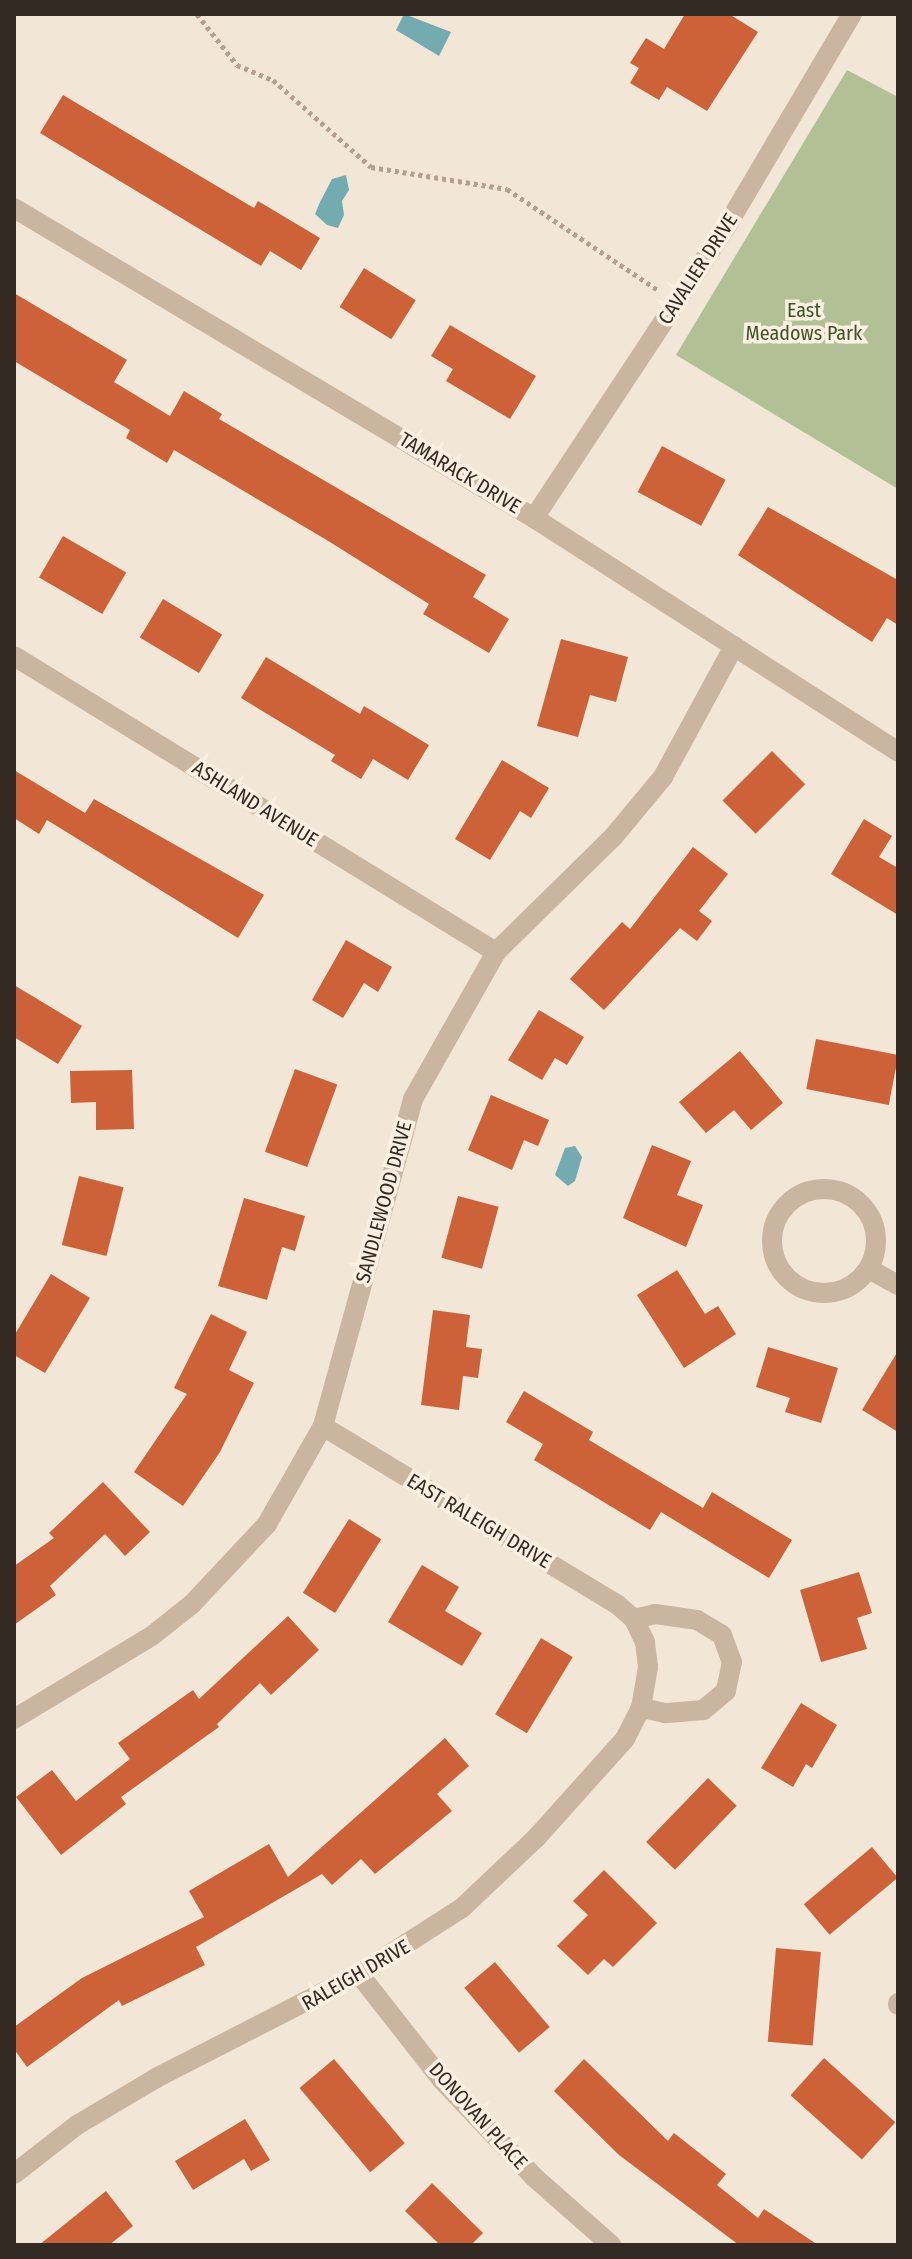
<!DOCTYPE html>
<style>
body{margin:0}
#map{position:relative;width:912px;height:2259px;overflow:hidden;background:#f2e6d6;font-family:"Fira Sans Condensed",sans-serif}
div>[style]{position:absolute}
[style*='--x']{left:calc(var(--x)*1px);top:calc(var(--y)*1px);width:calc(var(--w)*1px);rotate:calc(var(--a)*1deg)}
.green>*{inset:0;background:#b1c195}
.water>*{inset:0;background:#73abb0}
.building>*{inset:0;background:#cd6239;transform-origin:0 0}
.path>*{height:5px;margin-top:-2.5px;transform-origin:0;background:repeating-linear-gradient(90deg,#b69f8c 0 4px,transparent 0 8px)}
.minor>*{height:20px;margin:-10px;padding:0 10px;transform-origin:10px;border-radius:10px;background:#cab5a1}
.minor>.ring{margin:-10px;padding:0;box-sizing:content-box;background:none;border:20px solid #cab5a1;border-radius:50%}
span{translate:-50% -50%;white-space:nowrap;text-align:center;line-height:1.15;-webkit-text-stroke:7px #faf0e2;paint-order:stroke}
.street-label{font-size:20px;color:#342a24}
.park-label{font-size:20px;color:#425327}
.frame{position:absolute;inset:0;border:16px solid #342a24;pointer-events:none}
</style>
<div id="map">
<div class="green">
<div style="clip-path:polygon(847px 70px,898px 97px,898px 489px,676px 355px)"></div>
</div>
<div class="water">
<div style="clip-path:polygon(404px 14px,451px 32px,439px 56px,396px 30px)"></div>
<div style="clip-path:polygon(346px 175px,349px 190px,342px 201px,344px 215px,338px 228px,327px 225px,315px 214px,320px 202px,332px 179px)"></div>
<div style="clip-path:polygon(575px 1146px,582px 1157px,575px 1181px,568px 1186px,555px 1175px,565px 1148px)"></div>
</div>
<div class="building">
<div style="clip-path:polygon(685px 14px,729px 14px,758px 32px,707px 111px,667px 87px,659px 100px,630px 83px,639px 68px,630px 63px,646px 38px,664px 49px)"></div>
<div style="clip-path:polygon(63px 95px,254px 208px,258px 201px,320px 238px,301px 270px,270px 251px,261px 266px,40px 133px)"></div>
<div style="left:364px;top:268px;width:61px;height:46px;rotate:32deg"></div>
<div style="clip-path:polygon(14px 293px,127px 360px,114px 382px,170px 416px,184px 391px,222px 414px,219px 419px,486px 575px,473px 597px,509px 619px,489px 653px,423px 614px,429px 604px,325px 539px,174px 450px,167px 463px,126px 438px,130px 430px,14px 361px)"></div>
<div style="clip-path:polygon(450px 325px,536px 376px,510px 419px,446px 381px,453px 369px,431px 356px)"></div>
<div style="left:662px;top:446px;width:72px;height:52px;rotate:28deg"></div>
<div style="clip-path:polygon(768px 507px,898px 580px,898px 625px,887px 618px,872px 642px,738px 555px)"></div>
<div style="left:63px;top:536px;width:73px;height:48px;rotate:30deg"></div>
<div style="left:163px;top:599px;width:69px;height:45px;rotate:31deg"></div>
<div style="clip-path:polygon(561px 639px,628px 657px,616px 702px,590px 695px,578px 737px,537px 726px)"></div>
<div style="clip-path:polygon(266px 657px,360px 714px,364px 706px,429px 745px,408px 780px,373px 759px,361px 779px,331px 761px,335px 755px,241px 698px)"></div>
<div style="left:772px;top:751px;width:47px;height:70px;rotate:45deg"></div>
<div style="clip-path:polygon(502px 760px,549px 788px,531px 818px,520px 811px,490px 860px,455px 839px)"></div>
<div style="clip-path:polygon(14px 770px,85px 813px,94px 799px,264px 895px,238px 938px,47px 820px,39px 834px,14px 818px)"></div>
<div style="clip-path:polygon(864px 819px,892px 836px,879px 857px,898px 868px,898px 915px,831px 874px)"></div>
<div style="clip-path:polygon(693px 847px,728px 874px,699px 911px,712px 921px,697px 941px,680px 928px,604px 1010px,570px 979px,622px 922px,630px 929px)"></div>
<div style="clip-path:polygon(346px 940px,392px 967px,378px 992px,364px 983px,343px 1018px,312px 1000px)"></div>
<div style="clip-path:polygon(14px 985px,82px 1026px,58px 1064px,14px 1037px)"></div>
<div style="clip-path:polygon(539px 1010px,584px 1037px,567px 1065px,555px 1058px,542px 1080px,508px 1060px)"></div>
<div style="left:816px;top:1039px;width:84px;height:51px;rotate:11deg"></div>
<div style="clip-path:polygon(740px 1051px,783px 1103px,751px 1130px,734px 1110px,706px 1133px,679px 1102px)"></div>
<div style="left:295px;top:1069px;width:45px;height:88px;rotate:20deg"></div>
<div style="clip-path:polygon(132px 1070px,134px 1129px,96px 1130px,96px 1102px,71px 1103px,70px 1071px)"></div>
<div style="clip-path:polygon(491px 1095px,549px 1120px,538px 1146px,524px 1140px,512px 1170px,468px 1150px)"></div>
<div style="clip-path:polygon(652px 1145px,691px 1161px,677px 1195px,703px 1205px,686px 1247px,623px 1218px)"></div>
<div style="left:79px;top:1176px;width:46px;height:71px;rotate:14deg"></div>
<div style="left:458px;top:1196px;width:42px;height:64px;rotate:15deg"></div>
<div style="clip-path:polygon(244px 1198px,305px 1216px,295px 1251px,282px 1247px,267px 1300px,218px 1286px)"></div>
<div style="clip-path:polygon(677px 1270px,705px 1314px,718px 1306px,736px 1334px,684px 1368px,637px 1295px)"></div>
<div style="clip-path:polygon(51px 1274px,90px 1298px,45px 1373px,14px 1355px,14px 1336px)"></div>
<div style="clip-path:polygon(433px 1310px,470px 1315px,466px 1347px,482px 1349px,478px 1378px,463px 1376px,459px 1410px,421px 1405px)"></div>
<div style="clip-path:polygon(211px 1314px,247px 1332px,229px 1370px,254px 1383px,220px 1452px,183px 1506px,134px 1472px,187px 1394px,174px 1388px)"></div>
<div style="clip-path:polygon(768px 1347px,838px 1368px,821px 1423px,785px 1412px,790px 1398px,756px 1387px)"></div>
<div style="clip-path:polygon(898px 1351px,898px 1432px,862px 1410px)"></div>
<div style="clip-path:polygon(524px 1391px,593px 1432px,589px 1440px,703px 1508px,712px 1492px,792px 1540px,769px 1578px,661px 1512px,650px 1530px,534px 1460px,543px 1444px,506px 1422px)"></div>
<div style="clip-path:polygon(103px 1482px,150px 1532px,125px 1556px,105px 1534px,50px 1586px,56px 1595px,14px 1625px,14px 1566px,54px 1538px,49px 1533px)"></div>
<div style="left:349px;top:1519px;width:38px;height:87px;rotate:32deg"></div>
<div style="clip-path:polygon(422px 1565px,459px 1587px,445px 1611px,482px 1633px,462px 1666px,388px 1622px)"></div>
<div style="clip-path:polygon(859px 1572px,872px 1613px,857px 1618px,867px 1649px,821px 1662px,800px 1590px)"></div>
<div style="clip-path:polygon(288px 1616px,319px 1650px,271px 1695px,260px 1683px,217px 1724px,219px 1727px,121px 1797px,126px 1804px,61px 1855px,16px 1797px,52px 1770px,76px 1801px,130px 1759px,118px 1743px,193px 1690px,199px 1699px)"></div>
<div style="left:541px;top:1638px;width:37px;height:89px;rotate:31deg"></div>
<div style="clip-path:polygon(801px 1703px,837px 1725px,812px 1768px,806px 1764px,793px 1787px,761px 1768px)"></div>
<div style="clip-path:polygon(445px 1738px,469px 1766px,437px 1794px,452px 1811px,375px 1874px,361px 1859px,332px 1885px,322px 1874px,196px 1947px,205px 1965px,122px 2006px,119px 2000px,27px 2067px,14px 2049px,14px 2027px,82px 1978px,204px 1917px,189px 1891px,269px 1844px,288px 1877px)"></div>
<div style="left:708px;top:1778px;width:40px;height:89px;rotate:44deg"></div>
<div style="left:872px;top:1847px;width:40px;height:89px;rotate:50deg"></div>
<div style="clip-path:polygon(604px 1870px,657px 1923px,613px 1967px,604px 1959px,588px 1975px,557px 1946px,588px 1915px,573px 1901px)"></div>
<div style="left:776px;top:1948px;width:45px;height:94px;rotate:5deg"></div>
<div style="left:495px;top:1962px;width:85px;height:40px;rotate:50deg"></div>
<div style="left:824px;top:2058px;width:96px;height:50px;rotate:42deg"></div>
<div style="left:334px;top:2059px;width:110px;height:45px;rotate:50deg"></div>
<div style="clip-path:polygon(584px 2059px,668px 2141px,674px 2133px,726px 2174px,717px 2185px,758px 2218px,764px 2209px,818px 2245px,739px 2245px,619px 2155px,554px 2091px)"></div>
<div style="clip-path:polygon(245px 2119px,270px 2160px,251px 2171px,244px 2159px,193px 2190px,175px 2161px)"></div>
<div style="clip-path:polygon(432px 2183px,483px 2233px,471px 2245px,440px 2245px,405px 2211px)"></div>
<div style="clip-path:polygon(106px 2191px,133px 2226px,109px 2245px,39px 2245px)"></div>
</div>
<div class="path">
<div style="--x:197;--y:14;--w:65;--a:51.9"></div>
<div style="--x:237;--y:65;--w:39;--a:23"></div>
<div style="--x:273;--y:80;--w:131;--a:41.6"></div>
<div style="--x:371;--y:167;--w:138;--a:9.2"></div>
<div style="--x:507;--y:189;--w:182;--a:33.8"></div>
</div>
<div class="minor">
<div style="--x:14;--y:208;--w:605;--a:30.8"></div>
<div style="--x:534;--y:518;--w:433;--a:32.7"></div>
<div style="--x:534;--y:518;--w:354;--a:-56.6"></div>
<div style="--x:729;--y:222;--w:242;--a:-59.4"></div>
<div style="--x:14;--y:656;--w:566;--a:31.55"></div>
<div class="ring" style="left:772px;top:1189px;width:84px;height:84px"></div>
<div style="--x:869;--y:1269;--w:33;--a:29"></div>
<div style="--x:634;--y:1619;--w:22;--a:-13"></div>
<div style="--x:655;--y:1614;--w:42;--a:8.1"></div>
<div style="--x:697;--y:1620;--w:29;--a:31"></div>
<div style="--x:722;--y:1635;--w:29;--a:70"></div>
<div style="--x:732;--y:1662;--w:30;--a:102"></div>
<div style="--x:726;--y:1691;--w:30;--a:140"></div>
<div style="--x:703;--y:1710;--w:38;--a:175"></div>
<div style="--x:665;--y:1713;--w:25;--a:-168"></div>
<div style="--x:14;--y:1719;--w:162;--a:-31.1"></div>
<div style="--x:153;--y:1635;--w:50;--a:-38.5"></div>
<div style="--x:192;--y:1604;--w:110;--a:-46.8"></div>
<div style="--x:267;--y:1524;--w:113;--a:-60.3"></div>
<div style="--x:323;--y:1426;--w:339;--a:-74.6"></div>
<div style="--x:413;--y:1099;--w:169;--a:-60.5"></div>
<div style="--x:496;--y:952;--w:165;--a:-44.5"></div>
<div style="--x:614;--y:836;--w:77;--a:-50.3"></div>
<div style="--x:663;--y:777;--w:149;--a:-61.5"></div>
<div style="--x:359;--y:1974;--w:135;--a:51.9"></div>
<div style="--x:442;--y:2080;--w:134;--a:46.5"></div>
<div style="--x:534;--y:2177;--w:103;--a:41.4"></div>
<div style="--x:898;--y:2003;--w:2;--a:90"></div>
<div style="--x:14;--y:2174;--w:80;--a:-37.9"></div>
<div style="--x:77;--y:2125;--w:92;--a:-30.7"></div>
<div style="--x:156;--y:2078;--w:228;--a:-27.1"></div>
<div style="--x:359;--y:1974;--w:122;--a:-32.7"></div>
<div style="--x:462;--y:1908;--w:103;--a:-43.4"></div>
<div style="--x:537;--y:1837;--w:132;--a:-48.1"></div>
<div style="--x:625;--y:1739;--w:35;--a:-63"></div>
<div style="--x:641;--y:1708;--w:42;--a:-80.3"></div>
<div style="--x:648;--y:1667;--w:25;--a:-97"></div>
<div style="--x:645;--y:1642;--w:25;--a:-116"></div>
<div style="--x:634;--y:1619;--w:21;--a:-139"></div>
<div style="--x:618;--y:1605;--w:345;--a:-148.8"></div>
</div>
<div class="street-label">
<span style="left:698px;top:269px;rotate:-57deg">CAVALIER DRIVE</span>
<span style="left:460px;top:473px;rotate:31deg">TAMARACK DRIVE</span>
<span style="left:255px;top:804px;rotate:32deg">ASHLAND AVENUE</span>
<span style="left:384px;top:1202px;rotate:-75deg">SANDLEWOOD DRIVE</span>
<span style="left:479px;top:1521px;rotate:31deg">EAST RALEIGH DRIVE</span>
<span style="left:356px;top:1975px;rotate:-30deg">RALEIGH DRIVE</span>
<span style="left:478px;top:2116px;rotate:48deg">DONOVAN PLACE</span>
</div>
<div class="park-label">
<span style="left:804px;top:322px">East<br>Meadows Park</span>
</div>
<div class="frame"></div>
</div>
